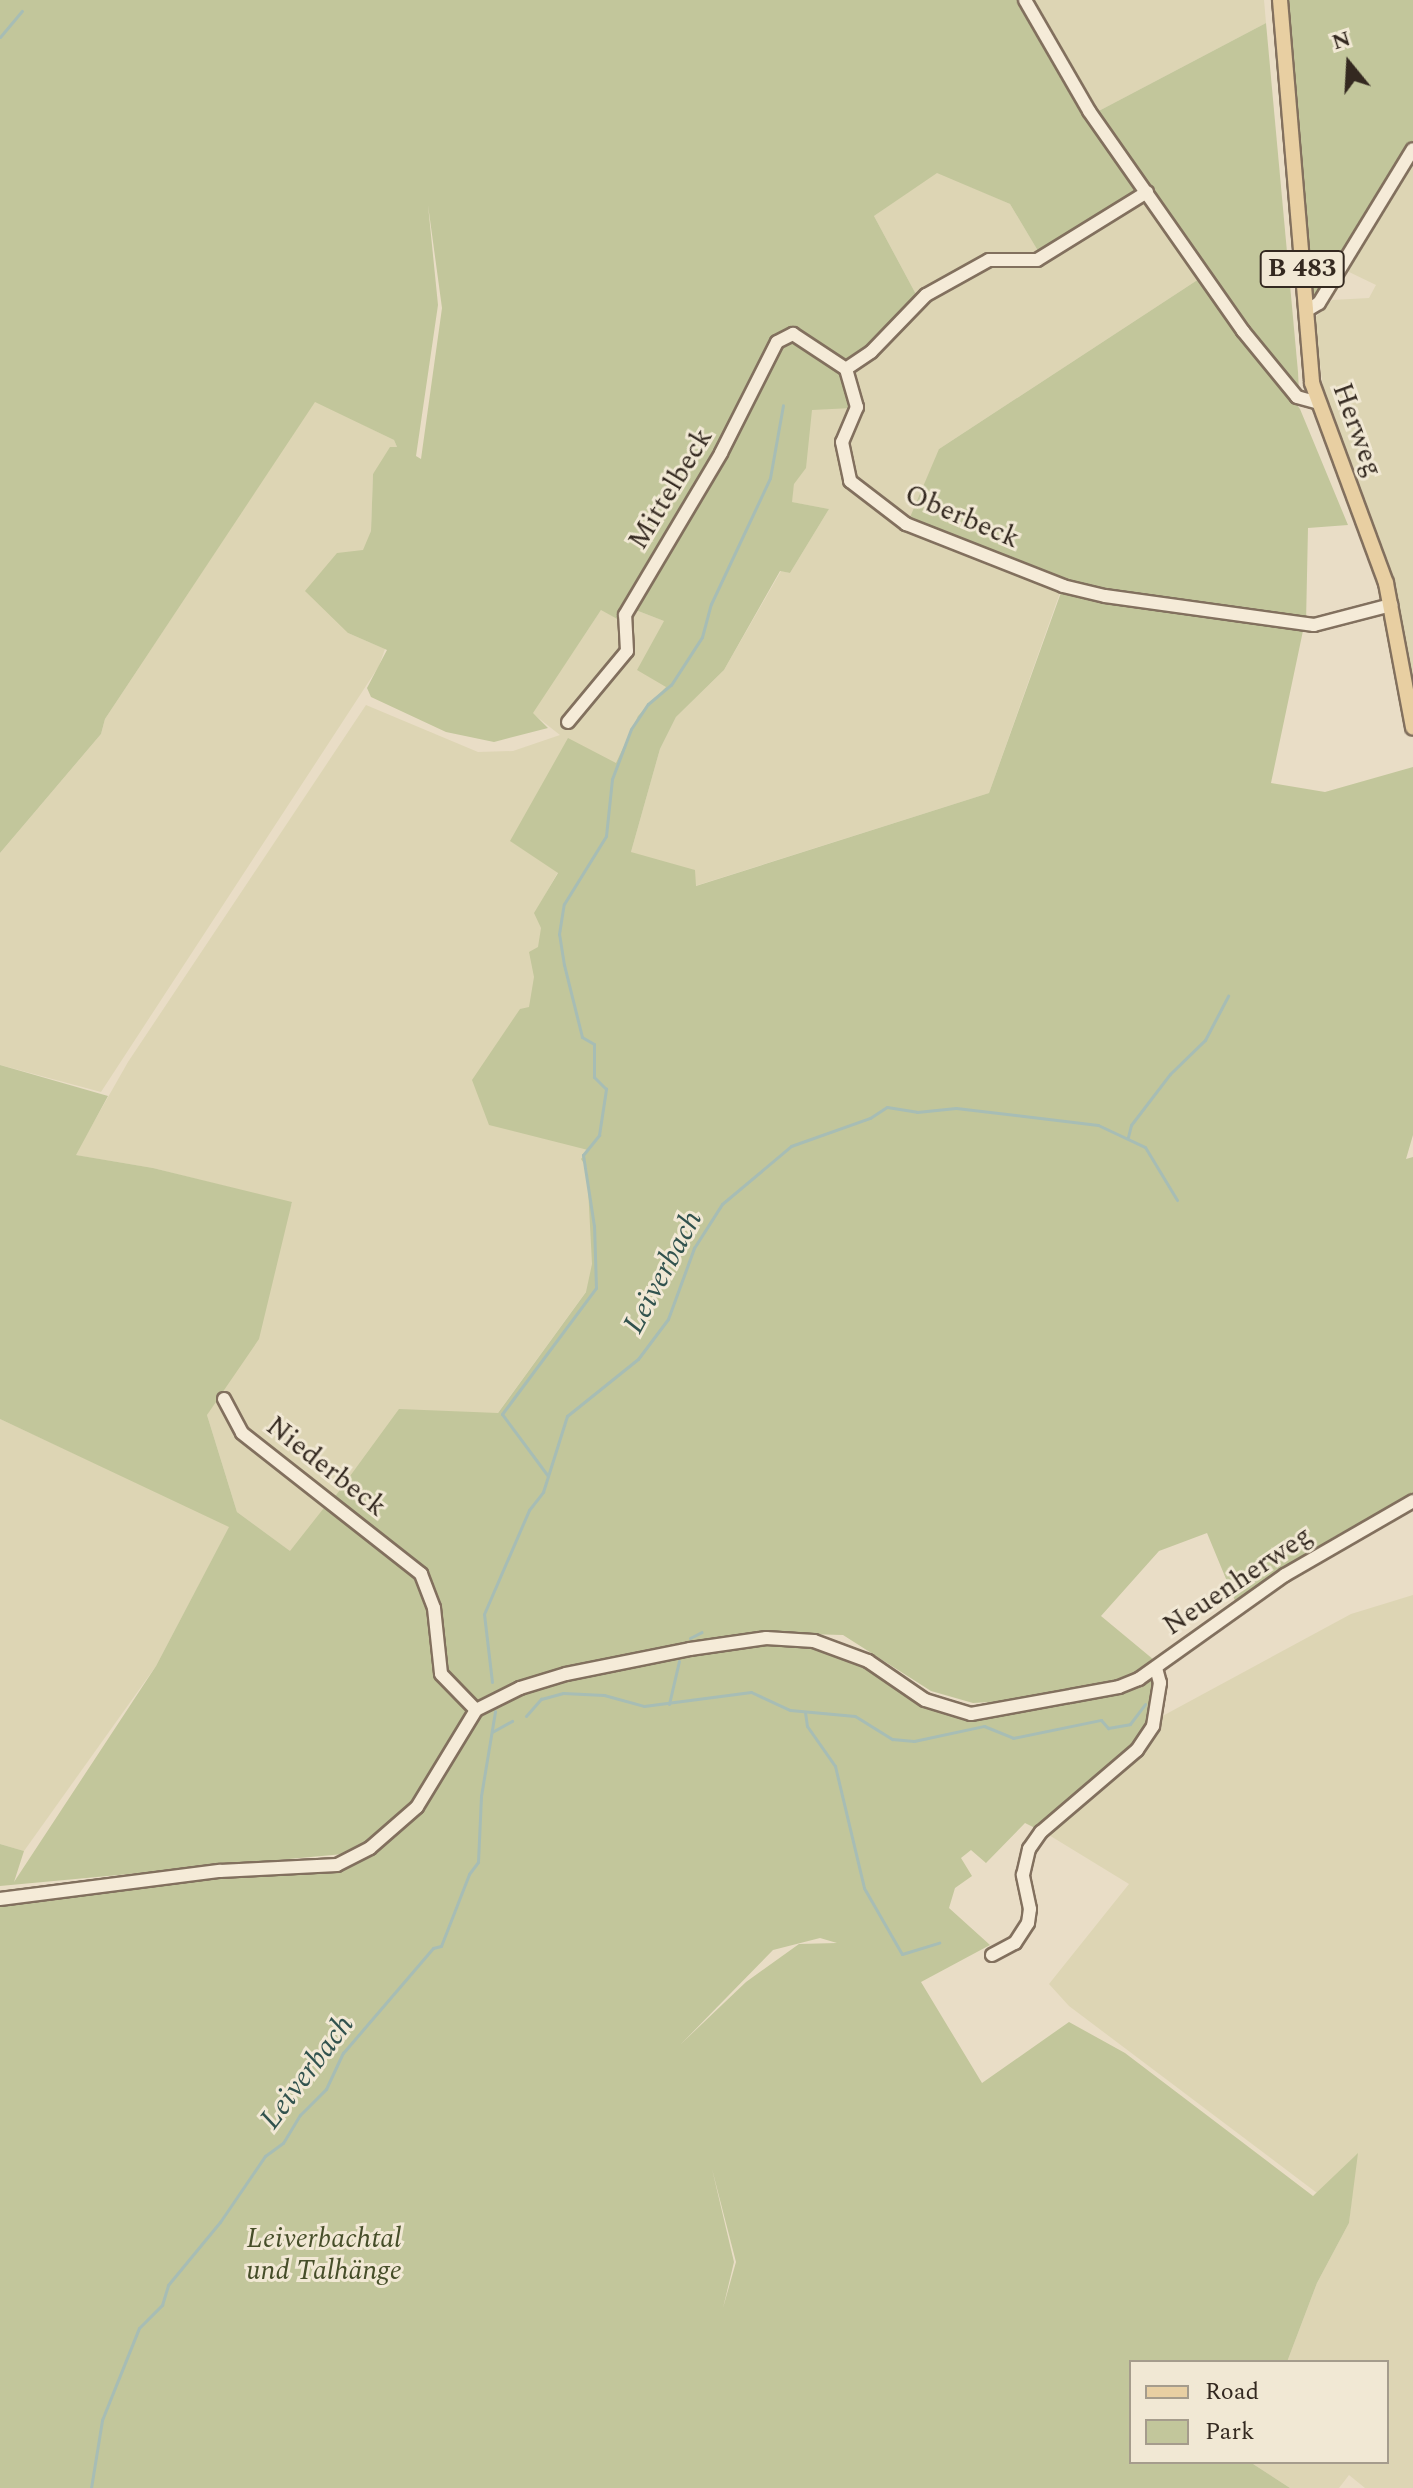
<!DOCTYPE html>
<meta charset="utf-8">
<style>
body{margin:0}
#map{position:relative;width:1413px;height:2488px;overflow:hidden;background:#e9ddc6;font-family:Spectral,serif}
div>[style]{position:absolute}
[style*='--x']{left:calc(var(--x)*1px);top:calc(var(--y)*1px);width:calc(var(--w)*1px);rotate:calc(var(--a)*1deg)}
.farmland>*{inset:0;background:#ddd5b4}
.green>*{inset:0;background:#c2c69b}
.stream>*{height:3px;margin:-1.5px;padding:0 1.5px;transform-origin:1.5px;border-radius:1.5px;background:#a7bdb5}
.roads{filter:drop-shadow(2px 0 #82705e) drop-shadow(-2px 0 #82705e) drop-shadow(0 2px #82705e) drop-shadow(0 -2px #82705e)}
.minor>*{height:12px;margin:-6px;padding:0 6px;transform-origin:6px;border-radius:6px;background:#f5ebd8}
.major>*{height:14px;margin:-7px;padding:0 7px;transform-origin:7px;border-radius:7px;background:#e8cfa2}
span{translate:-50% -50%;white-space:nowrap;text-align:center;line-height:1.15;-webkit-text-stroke:6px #f1e8d4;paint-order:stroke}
.shield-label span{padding:2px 6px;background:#f1e8d4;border:2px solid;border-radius:6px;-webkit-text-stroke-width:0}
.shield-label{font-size:26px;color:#342920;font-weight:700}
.street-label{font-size:28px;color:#342920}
.park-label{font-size:28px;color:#464e29;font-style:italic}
.water-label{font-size:30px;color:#31524e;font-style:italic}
.legend{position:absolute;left:1129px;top:2360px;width:260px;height:104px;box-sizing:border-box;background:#f1e8d4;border:2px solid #a59c8c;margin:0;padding:10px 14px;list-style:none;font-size:24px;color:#342920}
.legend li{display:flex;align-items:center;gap:16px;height:40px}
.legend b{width:40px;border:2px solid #a59c8c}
.north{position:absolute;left:1309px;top:24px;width:80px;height:80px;-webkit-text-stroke:6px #f1e8d4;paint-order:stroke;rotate:342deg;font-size:22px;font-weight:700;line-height:32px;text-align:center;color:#342920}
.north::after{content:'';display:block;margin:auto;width:28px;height:36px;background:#342920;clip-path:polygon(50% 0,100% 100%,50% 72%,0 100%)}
</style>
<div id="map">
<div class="farmland">
<div style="clip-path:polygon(1028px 0,1264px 0,1266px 23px,1093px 114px)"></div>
<div style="clip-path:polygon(1413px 155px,1413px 688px,1394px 579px,1325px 402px,1314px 319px,1332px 300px,1369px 298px,1376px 285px,1345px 270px)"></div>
<div style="clip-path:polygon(937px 172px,1010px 204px,1041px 256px,1148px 196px,1202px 277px,939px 449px,1062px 587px,989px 793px,695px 886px,631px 852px,660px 749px,676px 717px,724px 670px,781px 571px,790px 573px,829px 509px,791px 502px,796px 471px,721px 459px,789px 326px,918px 298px,874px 216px)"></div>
<div style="clip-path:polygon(315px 401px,394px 440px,397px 447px,373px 474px,371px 531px,348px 633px,385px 649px,379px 666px,101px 1092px,0 1065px,0 853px,101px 734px,105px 719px)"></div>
<div style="clip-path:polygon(633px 609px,698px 634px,618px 767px,511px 841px,558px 872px,535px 913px,543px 931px,588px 1146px,604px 1267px,399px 1549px,331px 1499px,291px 1552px,237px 1512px,207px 1415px,292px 1203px,153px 1168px,75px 1155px,128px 1062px,366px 705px,478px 752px,513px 751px,560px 735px,532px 713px,601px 610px)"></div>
<div style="clip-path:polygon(0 1419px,230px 1526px,156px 1666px,24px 1851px,0 1844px)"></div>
<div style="clip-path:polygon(1413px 1595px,1413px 2488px,1365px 2488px,1349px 2475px,1339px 2488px,1290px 2488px,1250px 2462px,1387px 2462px,1387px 2362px,1287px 2362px,1317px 2283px,1349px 2223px,1356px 2155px,1317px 2193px,1069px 2006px,1049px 1984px,1129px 1884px,1044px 1832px,1157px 1719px,1351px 1614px)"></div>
</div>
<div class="green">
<div style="clip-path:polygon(evenodd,0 0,1023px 0,1141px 192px,1041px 256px,1010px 204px,937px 173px,874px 216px,918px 298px,846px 373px,852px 408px,812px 410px,806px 468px,794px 484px,792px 502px,829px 509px,790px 573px,780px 571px,724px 670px,676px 717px,660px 749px,631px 852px,695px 870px,696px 886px,989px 793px,1063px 587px,1304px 626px,1271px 783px,1325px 792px,1413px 767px,1413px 1135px,1406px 1159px,1413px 1157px,1413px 1495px,1332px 1538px,1236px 1603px,1207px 1533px,1159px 1551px,1101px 1616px,1154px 1660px,1118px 1682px,1023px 1700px,973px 1703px,931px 1691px,843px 1635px,768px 1633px,852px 1657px,923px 1703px,970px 1719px,1078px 1701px,1154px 1679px,1155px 1708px,1135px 1750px,1039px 1830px,1025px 1823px,986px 1863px,971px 1850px,961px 1858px,972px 1876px,955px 1888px,949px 1908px,990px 1945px,921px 1982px,982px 2083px,1069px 2022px,1125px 2053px,1313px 2196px,1358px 2153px,1349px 2223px,1317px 2283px,1287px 2362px,1131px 2362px,1131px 2462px,1250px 2462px,1290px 2488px,0 2488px,0 1904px,247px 1873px,339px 1869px,419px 1809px,461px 1736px,486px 1708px,443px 1674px,440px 1634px,412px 1560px,334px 1498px,399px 1409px,498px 1413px,586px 1292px,592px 1264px,587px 1168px,581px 1159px,588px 1150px,489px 1125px,472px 1080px,520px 1009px,529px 1007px,534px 977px,529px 952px,538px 947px,541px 928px,534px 913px,558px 873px,510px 841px,568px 738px,616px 763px,638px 716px,666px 687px,637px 670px,664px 621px,633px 609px,741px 432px,783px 335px,621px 621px,601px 610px,533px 713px,548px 728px,494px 742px,446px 732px,371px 697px,367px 688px,387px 650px,348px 633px,305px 591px,337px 553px,363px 550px,371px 531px,373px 474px,390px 447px,397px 447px,394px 440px,315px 402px,105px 719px,101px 734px,0 853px,0 0,428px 205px,442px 308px,421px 459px,416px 456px,438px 305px,428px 205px,0 0,820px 1938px,837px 1943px,799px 1944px,746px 1982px,681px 2044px,773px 1950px,820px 1938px,0 0,712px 2169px,736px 2262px,723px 2308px,734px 2262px,712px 2169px)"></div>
<div style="clip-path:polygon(1288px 0,1413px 0,1413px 146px,1313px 300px)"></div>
<div style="clip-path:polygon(1266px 23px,1298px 372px,1299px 392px,1266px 357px,1093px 114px)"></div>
<div style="clip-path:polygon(1202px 277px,1300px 409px,1348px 525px,1308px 528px,1306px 623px,1105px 595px,908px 522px,939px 449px)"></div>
<div style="clip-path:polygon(0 1065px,108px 1096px,76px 1155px,153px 1168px,292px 1202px,259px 1339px,207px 1415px,237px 1512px,290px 1551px,327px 1504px,419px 1575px,431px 1608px,438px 1678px,467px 1710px,413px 1806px,354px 1853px,0 1886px,0 1844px,24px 1851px,14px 1882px,156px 1666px,229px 1527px,0 1419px)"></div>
</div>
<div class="stream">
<div style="--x:0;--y:37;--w:34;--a:-50"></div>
<div style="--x:1128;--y:1137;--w:12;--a:-76"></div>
<div style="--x:1131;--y:1125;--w:64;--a:-52.6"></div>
<div style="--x:1170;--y:1074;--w:49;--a:-44.2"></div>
<div style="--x:1205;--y:1040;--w:50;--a:-62.4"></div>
<div style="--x:548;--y:1476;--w:77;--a:-126.6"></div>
<div style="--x:502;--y:1414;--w:157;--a:-53.3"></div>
<div style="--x:596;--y:1288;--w:62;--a:-91.8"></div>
<div style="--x:594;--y:1226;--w:72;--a:-98.8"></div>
<div style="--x:583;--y:1155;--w:26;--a:-51"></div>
<div style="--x:599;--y:1135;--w:47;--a:-81.3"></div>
<div style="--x:606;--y:1089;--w:17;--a:-135"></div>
<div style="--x:594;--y:1077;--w:33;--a:-90"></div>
<div style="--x:594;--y:1044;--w:14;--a:-150"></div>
<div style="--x:582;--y:1037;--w:74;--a:-104"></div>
<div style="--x:564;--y:965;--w:31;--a:-99"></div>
<div style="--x:559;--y:934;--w:30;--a:-81"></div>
<div style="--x:564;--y:904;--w:80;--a:-58.3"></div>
<div style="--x:606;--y:836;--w:57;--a:-84"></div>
<div style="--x:612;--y:779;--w:53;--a:-69.2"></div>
<div style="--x:631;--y:729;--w:30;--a:-56"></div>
<div style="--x:648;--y:704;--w:30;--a:-40"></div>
<div style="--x:671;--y:685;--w:57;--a:-57.1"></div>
<div style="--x:702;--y:637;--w:34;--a:-75"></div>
<div style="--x:711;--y:604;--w:139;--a:-64.9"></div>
<div style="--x:770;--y:478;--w:74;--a:-79.9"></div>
<div style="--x:690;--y:1638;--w:13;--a:-27"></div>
<div style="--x:492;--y:1682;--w:68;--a:-96.7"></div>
<div style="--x:484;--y:1614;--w:113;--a:-66.6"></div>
<div style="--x:529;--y:1510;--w:23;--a:-52"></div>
<div style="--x:543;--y:1492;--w:80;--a:-72.5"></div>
<div style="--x:567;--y:1416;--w:91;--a:-38.8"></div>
<div style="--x:638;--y:1359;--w:50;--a:-53.1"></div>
<div style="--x:668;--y:1319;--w:76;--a:-69.9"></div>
<div style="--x:694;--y:1248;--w:52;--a:-57.5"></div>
<div style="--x:722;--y:1204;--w:90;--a:-40"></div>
<div style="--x:791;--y:1146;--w:84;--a:-19.5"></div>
<div style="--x:870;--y:1118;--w:20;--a:-33"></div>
<div style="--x:887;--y:1107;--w:30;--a:9"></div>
<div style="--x:917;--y:1112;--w:39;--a:-6"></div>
<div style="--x:956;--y:1108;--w:143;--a:6.8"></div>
<div style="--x:1098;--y:1125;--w:52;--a:25.1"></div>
<div style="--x:1145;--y:1147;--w:62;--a:58.9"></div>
<div style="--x:669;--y:1704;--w:44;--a:-76.9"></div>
<div style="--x:805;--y:1712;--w:14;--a:82"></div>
<div style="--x:807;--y:1726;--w:49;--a:55"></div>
<div style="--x:835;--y:1766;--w:125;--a:76.6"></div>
<div style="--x:864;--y:1888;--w:76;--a:60.1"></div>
<div style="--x:902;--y:1954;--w:39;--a:-17"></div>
<div style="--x:526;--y:1716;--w:23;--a:-49"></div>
<div style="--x:541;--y:1699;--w:23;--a:-15"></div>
<div style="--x:563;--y:1693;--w:41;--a:2.8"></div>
<div style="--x:604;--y:1695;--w:41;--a:15.4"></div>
<div style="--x:644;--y:1706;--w:108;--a:-7.5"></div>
<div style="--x:751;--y:1692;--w:43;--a:24.8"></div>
<div style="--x:790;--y:1710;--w:65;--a:5.3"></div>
<div style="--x:855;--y:1716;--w:44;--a:31.9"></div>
<div style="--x:892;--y:1739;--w:22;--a:5"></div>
<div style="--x:914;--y:1741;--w:72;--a:-12.1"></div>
<div style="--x:984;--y:1726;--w:31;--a:22"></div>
<div style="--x:1013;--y:1738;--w:90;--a:-11.6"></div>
<div style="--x:1101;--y:1720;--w:11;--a:49"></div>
<div style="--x:1108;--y:1728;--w:22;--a:-10"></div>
<div style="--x:1130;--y:1724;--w:25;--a:-53"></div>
<div style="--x:492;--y:1732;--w:23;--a:-29"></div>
<div style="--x:91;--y:2488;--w:69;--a:-80.8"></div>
<div style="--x:102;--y:2420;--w:99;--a:-68.1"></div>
<div style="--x:139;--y:2328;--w:33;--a:-45"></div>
<div style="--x:162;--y:2305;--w:21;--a:-73"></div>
<div style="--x:168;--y:2285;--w:82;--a:-50.5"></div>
<div style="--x:220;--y:2222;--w:80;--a:-55.7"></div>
<div style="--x:265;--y:2156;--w:22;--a:-36"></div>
<div style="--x:283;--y:2143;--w:33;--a:-59"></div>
<div style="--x:300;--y:2115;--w:37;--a:-45"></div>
<div style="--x:326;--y:2089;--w:40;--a:-65"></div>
<div style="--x:343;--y:2053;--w:138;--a:-49.4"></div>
<div style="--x:433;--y:1948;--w:8;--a:-14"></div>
<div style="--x:441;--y:1946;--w:77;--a:-68.7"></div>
<div style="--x:469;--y:1874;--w:15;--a:-53"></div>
<div style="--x:478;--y:1862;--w:66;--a:-87.4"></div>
<div style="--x:481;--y:1796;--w:86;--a:-80.6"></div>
</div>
<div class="roads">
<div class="minor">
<div style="--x:1025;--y:0;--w:128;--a:60"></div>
<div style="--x:1089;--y:111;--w:269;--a:55"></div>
<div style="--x:1243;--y:331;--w:85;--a:50.7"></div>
<div style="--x:1297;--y:397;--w:20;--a:15"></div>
<div style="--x:1147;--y:192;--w:129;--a:148.3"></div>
<div style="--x:1037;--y:260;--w:48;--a:180"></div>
<div style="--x:989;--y:260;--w:72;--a:150.9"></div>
<div style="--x:926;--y:295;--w:79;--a:134"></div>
<div style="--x:871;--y:352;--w:30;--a:146"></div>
<div style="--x:846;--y:369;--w:40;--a:74"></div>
<div style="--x:857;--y:407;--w:38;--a:113"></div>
<div style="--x:842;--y:442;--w:40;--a:78"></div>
<div style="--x:850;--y:481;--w:71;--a:37.5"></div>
<div style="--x:906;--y:524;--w:169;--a:21.5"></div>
<div style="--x:1063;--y:586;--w:43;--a:13.4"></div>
<div style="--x:1105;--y:596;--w:211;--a:7.9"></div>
<div style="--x:1314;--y:625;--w:80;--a:-14.6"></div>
<div style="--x:1306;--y:311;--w:15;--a:-32"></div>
<div style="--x:1319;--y:303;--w:180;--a:-58.6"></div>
<div style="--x:568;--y:722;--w:92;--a:-50.3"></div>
<div style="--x:627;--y:651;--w:36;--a:-93"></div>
<div style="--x:625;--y:615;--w:188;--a:-59.3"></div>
<div style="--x:721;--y:453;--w:124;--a:-63.2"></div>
<div style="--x:777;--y:342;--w:18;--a:-27"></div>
<div style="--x:793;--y:334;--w:64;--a:33.4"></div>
<div style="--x:224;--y:1399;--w:38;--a:62"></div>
<div style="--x:242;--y:1433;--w:228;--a:38.2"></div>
<div style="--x:421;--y:1574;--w:36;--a:69"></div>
<div style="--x:434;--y:1608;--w:66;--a:83.9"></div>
<div style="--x:441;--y:1674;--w:50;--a:45.8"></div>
<div style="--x:0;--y:1899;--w:222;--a:-7.3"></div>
<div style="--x:220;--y:1871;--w:117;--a:-2.9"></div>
<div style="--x:337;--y:1865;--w:37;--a:-27"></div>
<div style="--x:370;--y:1848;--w:62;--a:-41.1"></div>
<div style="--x:417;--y:1807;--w:114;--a:-58.7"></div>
<div style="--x:476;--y:1710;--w:49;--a:-26.6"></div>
<div style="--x:520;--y:1688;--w:48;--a:-16.9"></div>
<div style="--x:566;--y:1674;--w:126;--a:-11.4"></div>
<div style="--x:690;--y:1649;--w:77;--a:-8.2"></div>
<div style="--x:766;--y:1638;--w:48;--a:3.6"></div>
<div style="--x:814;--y:1641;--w:58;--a:20.3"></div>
<div style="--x:868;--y:1661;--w:69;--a:34.4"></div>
<div style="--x:925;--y:1700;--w:48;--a:16.9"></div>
<div style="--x:971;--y:1714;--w:150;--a:-10.3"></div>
<div style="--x:1119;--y:1687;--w:22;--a:-22"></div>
<div style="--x:1139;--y:1679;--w:179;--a:-35.5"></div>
<div style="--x:1285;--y:1575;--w:148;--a:-30"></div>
<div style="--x:992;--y:1955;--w:26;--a:-28"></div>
<div style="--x:1015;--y:1943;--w:24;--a:-57"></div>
<div style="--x:1028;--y:1923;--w:14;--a:-82"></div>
<div style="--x:1030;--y:1909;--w:35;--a:-102"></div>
<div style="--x:1023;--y:1875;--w:27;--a:-77"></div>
<div style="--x:1029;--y:1849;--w:21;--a:-55"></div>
<div style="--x:1041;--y:1832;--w:126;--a:-40.5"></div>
<div style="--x:1137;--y:1750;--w:29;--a:-56"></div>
<div style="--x:1153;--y:1726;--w:44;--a:-80.8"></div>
<div style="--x:1160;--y:1683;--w:16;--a:-105"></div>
</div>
<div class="major">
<div style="--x:1280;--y:0;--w:384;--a:85.2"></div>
<div style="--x:1312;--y:383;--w:213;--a:69.7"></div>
<div style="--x:1386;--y:583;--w:147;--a:79.4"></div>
</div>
</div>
<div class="shield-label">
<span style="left:1302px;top:269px">B 483</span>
</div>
<div class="street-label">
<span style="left:1357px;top:430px;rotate:70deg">Herweg</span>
<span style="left:671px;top:489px;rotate:-59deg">Mittelbeck</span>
<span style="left:962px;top:517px;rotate:23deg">Oberbeck</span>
<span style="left:326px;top:1467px;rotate:38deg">Niederbeck</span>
<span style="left:1238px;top:1581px;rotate:-34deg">Neuenherweg</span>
</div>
<div class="park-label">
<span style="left:324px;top:2255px">Leiverbachtal<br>und Talhänge</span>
</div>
<div class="water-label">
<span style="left:663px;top:1272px;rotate:-62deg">Leiverbach</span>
<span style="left:307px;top:2072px;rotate:-53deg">Leiverbach</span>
</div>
<ul class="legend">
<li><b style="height:10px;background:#e8cfa2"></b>Road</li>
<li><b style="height:22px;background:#c2c69b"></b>Park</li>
</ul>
<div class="north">N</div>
</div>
